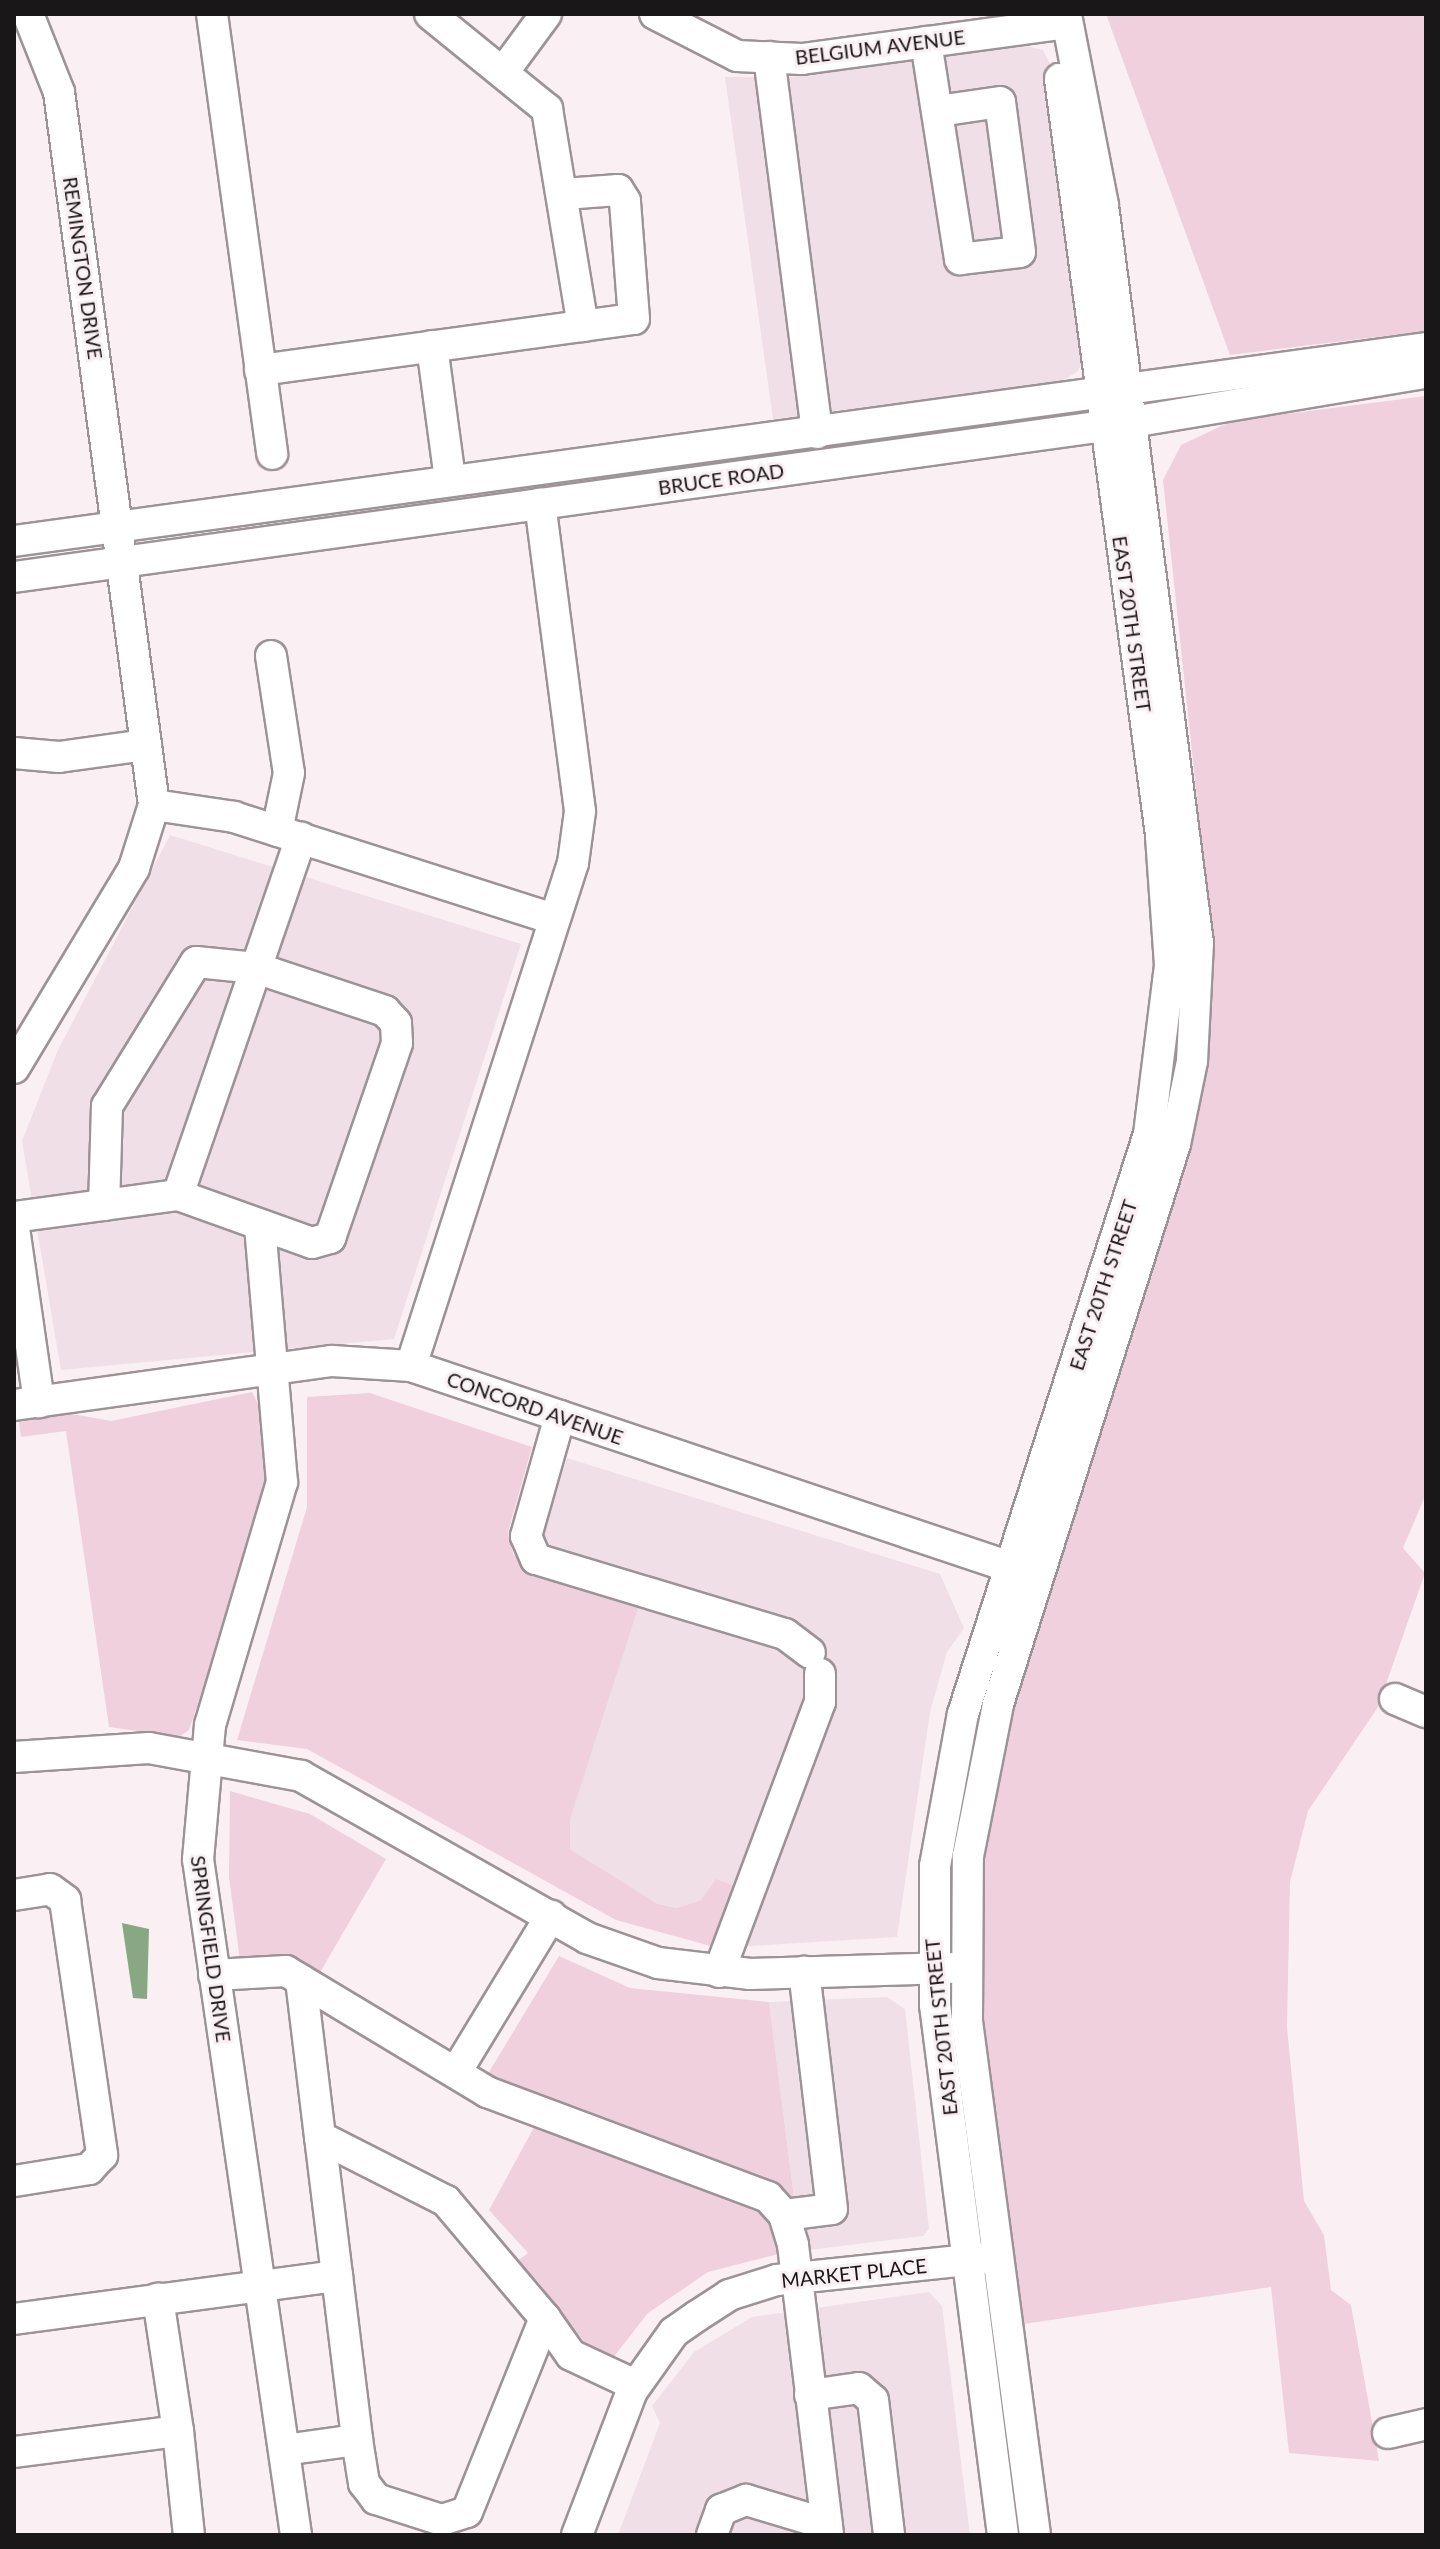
<!DOCTYPE html>
<style>
body{margin:0}
#map{position:relative;width:1440px;height:2549px;overflow:hidden;background:#faf0f4;font-family:Lato,sans-serif}
div>[style]{position:absolute}
[style*='--x']{left:calc(var(--x)*1px);top:calc(var(--y)*1px);width:calc(var(--w)*1px);rotate:calc(var(--a)*1deg)}
.built>*{inset:0;background:#f0dfe6}
.green>*{inset:0;background:#f0d0dd}
.water>*{inset:0;background:#87a883}
.roads{filter:drop-shadow(2px 0 #9c9397) drop-shadow(-2px 0 #9c9397) drop-shadow(0 2px #9c9397) drop-shadow(0 -2px #9c9397)}
.minor>*{height:30px;margin:-15px;padding:0 15px;transform-origin:15px;border-radius:15px;background:#fff}
span{translate:-50% -50%;white-space:nowrap;text-align:center;line-height:1.15;-webkit-text-stroke:6px #faf0f4;paint-order:stroke}
.street-label{font-size:20px;color:#1a1718}
.frame{position:absolute;inset:0;border:16px solid #1a1718;pointer-events:none}
</style>
<div id="map">
<div class="built">
<div style="clip-path:polygon(1026px 46px,1043px 50px,1052px 68px,1084px 358px,1078px 371px,1062px 381px,773px 419px,725px 77px,790px 77px)"></div>
<div style="clip-path:polygon(170px 835px,521px 944px,394px 1339px,61px 1370px,22px 1141px,57px 1052px)"></div>
<div style="clip-path:polygon(567px 1458px,940px 1574px,964px 1628px,947px 1652px,930px 1712px,897px 1937px,718px 1948px,701px 1900px,677px 1908px,658px 1904px,570px 1849px,532px 1572px)"></div>
<div style="clip-path:polygon(887px 1997px,905px 2009px,929px 2229px,923px 2236px,801px 2251px,769px 2002px)"></div>
<div style="clip-path:polygon(929px 2292px,942px 2306px,970px 2535px,618px 2535px,660px 2423px,652px 2406px,694px 2352px,752px 2317px)"></div>
</div>
<div class="green">
<div style="clip-path:polygon(1106px 14px,1426px 14px,1426px 331px,1230px 355px)"></div>
<div style="clip-path:polygon(1426px 396px,1426px 1494px,1403px 1548px,1425px 1573px,1378px 1707px,1308px 1811px,1290px 1882px,1287px 2027px,1304px 2201px,1324px 2235px,1331px 2290px,1351px 2305px,1379px 2461px,1289px 2453px,1271px 2287px,1024px 2324px,1011px 2280px,977px 1987px,977px 1901px,1000px 1757px,1201px 1076px,1211px 930px,1163px 480px,1181px 445px,1232px 421px)"></div>
<div style="clip-path:polygon(252px 1392px,263px 1414px,267px 1499px,189px 1730px,179px 1737px,109px 1727px,66px 1431px,21px 1437px,19px 1422px,67px 1413px,111px 1421px)"></div>
<div style="clip-path:polygon(370px 1393px,532px 1447px,508px 1532px,513px 1554px,527px 1570px,638px 1608px,570px 1819px,570px 1849px,658px 1904px,677px 1908px,701px 1900px,716px 1879px,742px 1889px,718px 1948px,616px 1920px,307px 1749px,237px 1740px,307px 1507px,307px 1397px)"></div>
<div style="clip-path:polygon(230px 1791px,310px 1814px,386px 1859px,315px 1981px,273px 1955px,240px 1961px,229px 1877px)"></div>
<div style="clip-path:polygon(559px 1956px,630px 1988px,769px 2002px,794px 2197px,486px 2077px)"></div>
<div style="clip-path:polygon(538px 2120px,768px 2213px,783px 2253px,708px 2272px,648px 2313px,612px 2359px,592px 2352px,537px 2280px,512px 2265px,528px 2253px,489px 2210px)"></div>
</div>
<div class="water">
<div style="clip-path:polygon(122px 1923px,149px 1929px,147px 1999px,133px 1998px)"></div>
</div>
<div class="roads">
<div class="minor">
<div style="--x:212;--y:14;--w:444;--a:82.2"></div>
<div style="--x:430;--y:14;--w:151;--a:39.1"></div>
<div style="--x:547;--y:109;--w:220;--a:80.6"></div>
<div style="--x:655;--y:14;--w:92;--a:27.1"></div>
<div style="--x:737;--y:56;--w:65;--a:2.6"></div>
<div style="--x:802;--y:59;--w:267;--a:-7.7"></div>
<div style="--x:926;--y:42;--w:220;--a:81.1"></div>
<div style="--x:960;--y:259;--w:60;--a:-6.7"></div>
<div style="--x:1020;--y:252;--w:151;--a:-97.6"></div>
<div style="--x:1000;--y:102;--w:63;--a:171.7"></div>
<div style="--x:769;--y:57;--w:379;--a:82.7"></div>
<div style="--x:504;--y:71;--w:71;--a:-53.6"></div>
<div style="--x:432;--y:346;--w:135;--a:82.3"></div>
<div style="--x:260;--y:370;--w:377;--a:-7.8"></div>
<div style="--x:634;--y:319;--w:118;--a:-94.4"></div>
<div style="--x:625;--y:201;--w:13;--a:-122"></div>
<div style="--x:618;--y:190;--w:54;--a:175.8"></div>
<div style="--x:14;--y:541;--w:1425;--a:-7.78"></div>
<div style="--x:14;--y:577;--w:1129;--a:-7.89"></div>
<div style="--x:1132;--y:422;--w:298;--a:-9.5"></div>
<div style="--x:271;--y:656;--w:118;--a:81.3"></div>
<div style="--x:289;--y:773;--w:59;--a:101.7"></div>
<div style="--x:14;--y:753;--w:45;--a:5.1"></div>
<div style="--x:59;--y:757;--w:88;--a:-7.9"></div>
<div style="--x:154;--y:805;--w:81;--a:8.5"></div>
<div style="--x:234;--y:817;--w:336;--a:17.7"></div>
<div style="--x:14;--y:1068;--w:233;--a:-59"></div>
<div style="--x:134;--y:868;--w:66;--a:-72.4"></div>
<div style="--x:154;--y:805;--w:719;--a:-97.59"></div>
<div style="--x:59;--y:92;--w:84;--a:-111.7"></div>
<div style="--x:178;--y:1195;--w:378;--a:-71"></div>
<div style="--x:14;--y:1217;--w:91;--a:-7.6"></div>
<div style="--x:104;--y:1205;--w:75;--a:-7.7"></div>
<div style="--x:178;--y:1195;--w:142;--a:19.7"></div>
<div style="--x:312;--y:1243;--w:19;--a:-16"></div>
<div style="--x:330;--y:1238;--w:206;--a:-71"></div>
<div style="--x:397;--y:1043;--w:20;--a:-93"></div>
<div style="--x:396;--y:1023;--w:16;--a:-133"></div>
<div style="--x:385;--y:1011;--w:136;--a:-161.6"></div>
<div style="--x:256;--y:968;--w:60;--a:-174.3"></div>
<div style="--x:196;--y:962;--w:169;--a:121.7"></div>
<div style="--x:107;--y:1106;--w:99;--a:91.7"></div>
<div style="--x:260;--y:1226;--w:257;--a:85.1"></div>
<div style="--x:282;--y:1482;--w:253;--a:106.5"></div>
<div style="--x:210;--y:1725;--w:135;--a:95.1"></div>
<div style="--x:198;--y:1859;--w:683;--a:81.75"></div>
<div style="--x:14;--y:1228;--w:176;--a:81.8"></div>
<div style="--x:411;--y:1366;--w:528;--a:-72.15"></div>
<div style="--x:573;--y:863;--w:52;--a:-82.3"></div>
<div style="--x:580;--y:811;--w:310;--a:-97.4"></div>
<div style="--x:14;--y:1405;--w:321;--a:-7.9"></div>
<div style="--x:332;--y:1361;--w:79;--a:3.6"></div>
<div style="--x:411;--y:1366;--w:654;--a:18.55"></div>
<div style="--x:560;--y:1416;--w:125;--a:105.8"></div>
<div style="--x:526;--y:1536;--w:25;--a:67"></div>
<div style="--x:536;--y:1559;--w:260;--a:16.8"></div>
<div style="--x:785;--y:1634;--w:31;--a:37"></div>
<div style="--x:1395;--y:1699;--w:34;--a:23"></div>
<div style="--x:14;--y:1757;--w:135;--a:-3.8"></div>
<div style="--x:149;--y:1748;--w:155;--a:10.4"></div>
<div style="--x:301;--y:1776;--w:329;--a:29.5"></div>
<div style="--x:587;--y:1938;--w:75;--a:19.4"></div>
<div style="--x:658;--y:1963;--w:93;--a:6.8"></div>
<div style="--x:750;--y:1974;--w:200;--a:-1.7"></div>
<div style="--x:14;--y:1895;--w:36;--a:-9"></div>
<div style="--x:50;--y:1889;--w:19;--a:36"></div>
<div style="--x:65;--y:1900;--w:258;--a:81.7"></div>
<div style="--x:102;--y:2155;--w:19;--a:133"></div>
<div style="--x:89;--y:2169;--w:76;--a:170.9"></div>
<div style="--x:719;--y:1972;--w:288;--a:-69.5"></div>
<div style="--x:820;--y:1702;--w:28;--a:-90"></div>
<div style="--x:214;--y:1975;--w:72;--a:-3.2"></div>
<div style="--x:286;--y:1971;--w:235;--a:31"></div>
<div style="--x:487;--y:2092;--w:300;--a:20.5"></div>
<div style="--x:768;--y:2197;--w:24;--a:48"></div>
<div style="--x:784;--y:2215;--w:31;--a:73"></div>
<div style="--x:793;--y:2245;--w:292;--a:83.1"></div>
<div style="--x:301;--y:1980;--w:158;--a:83.1"></div>
<div style="--x:320;--y:2137;--w:141;--a:26.9"></div>
<div style="--x:446;--y:2201;--w:153;--a:49.8"></div>
<div style="--x:456;--y:2072;--w:183;--a:-58.7"></div>
<div style="--x:320;--y:2137;--w:305;--a:83"></div>
<div style="--x:784;--y:2215;--w:48;--a:-7.1"></div>
<div style="--x:832;--y:2209;--w:239;--a:-96.7"></div>
<div style="--x:14;--y:2319;--w:326;--a:-7.6"></div>
<div style="--x:810;--y:2395;--w:49;--a:-8.1"></div>
<div style="--x:859;--y:2388;--w:18;--a:41"></div>
<div style="--x:873;--y:2400;--w:136;--a:83.2"></div>
<div style="--x:178;--y:2431;--w:105;--a:84"></div>
<div style="--x:1388;--y:2433;--w:39;--a:-13"></div>
<div style="--x:284;--y:2450;--w:74;--a:-7.8"></div>
<div style="--x:357;--y:2440;--w:44;--a:80.8"></div>
<div style="--x:364;--y:2483;--w:20;--a:53"></div>
<div style="--x:376;--y:2499;--w:69;--a:17.7"></div>
<div style="--x:442;--y:2520;--w:26;--a:-18"></div>
<div style="--x:467;--y:2512;--w:209;--a:-68.1"></div>
<div style="--x:545;--y:2318;--w:45;--a:54.9"></div>
<div style="--x:571;--y:2355;--w:71;--a:25.1"></div>
<div style="--x:14;--y:2452;--w:165;--a:-7.3"></div>
<div style="--x:178;--y:2431;--w:134;--a:-98.6"></div>
<div style="--x:577;--y:2535;--w:154;--a:-69.1"></div>
<div style="--x:632;--y:2391;--w:72;--a:-54.6"></div>
<div style="--x:674;--y:2332;--w:28;--a:-35"></div>
<div style="--x:697;--y:2316;--w:38;--a:-33"></div>
<div style="--x:729;--y:2295;--w:50;--a:-17.4"></div>
<div style="--x:777;--y:2280;--w:210;--a:-6"></div>
<div style="--x:712;--y:2535;--w:27;--a:-70"></div>
<div style="--x:721;--y:2510;--w:27;--a:-22"></div>
<div style="--x:746;--y:2500;--w:84;--a:16.7"></div>
<div style="--x:1003;--y:2535;--w:534;--a:-97.31"></div>
<div style="--x:935;--y:2005;--w:139;--a:-90"></div>
<div style="--x:935;--y:1866;--w:155;--a:-79.6"></div>
<div style="--x:963;--y:1714;--w:609;--a:-72.22"></div>
<div style="--x:1149;--y:1134;--w:170;--a:-82.9"></div>
<div style="--x:1170;--y:965;--w:130;--a:-94"></div>
<div style="--x:1161;--y:835;--w:763;--a:-97.61"></div>
<div style="--x:1035;--y:2535;--w:518;--a:-97.54"></div>
<div style="--x:967;--y:2021;--w:165;--a:-89.7"></div>
<div style="--x:968;--y:1856;--w:155;--a:-78.8"></div>
<div style="--x:998;--y:1704;--w:587;--a:-72.46"></div>
<div style="--x:1175;--y:1144;--w:85;--a:-78.4"></div>
<div style="--x:1192;--y:1061;--w:118;--a:-87.1"></div>
<div style="--x:1198;--y:943;--w:744;--a:-97.34"></div>
<div style="--x:1103;--y:205;--w:195;--a:-101"></div>
</div>
</div>
<div class="street-label">
<span style="left:880px;top:47px;rotate:-7deg">BELGIUM AVENUE</span>
<span style="left:83px;top:268px;rotate:82deg">REMINGTON DRIVE</span>
<span style="left:721px;top:479px;rotate:-8deg">BRUCE ROAD</span>
<span style="left:1132px;top:624px;rotate:82deg">EAST 20TH STREET</span>
<span style="left:1103px;top:1285px;rotate:-72deg">EAST 20TH STREET</span>
<span style="left:535px;top:1408px;rotate:19deg">CONCORD AVENUE</span>
<span style="left:211px;top:1949px;rotate:82deg">SPRINGFIELD DRIVE</span>
<span style="left:941px;top:2027px;rotate:-96deg">EAST 20TH STREET</span>
<span style="left:854px;top:2273px;rotate:-6deg">MARKET PLACE</span>
</div>
<div class="frame"></div>
</div>
